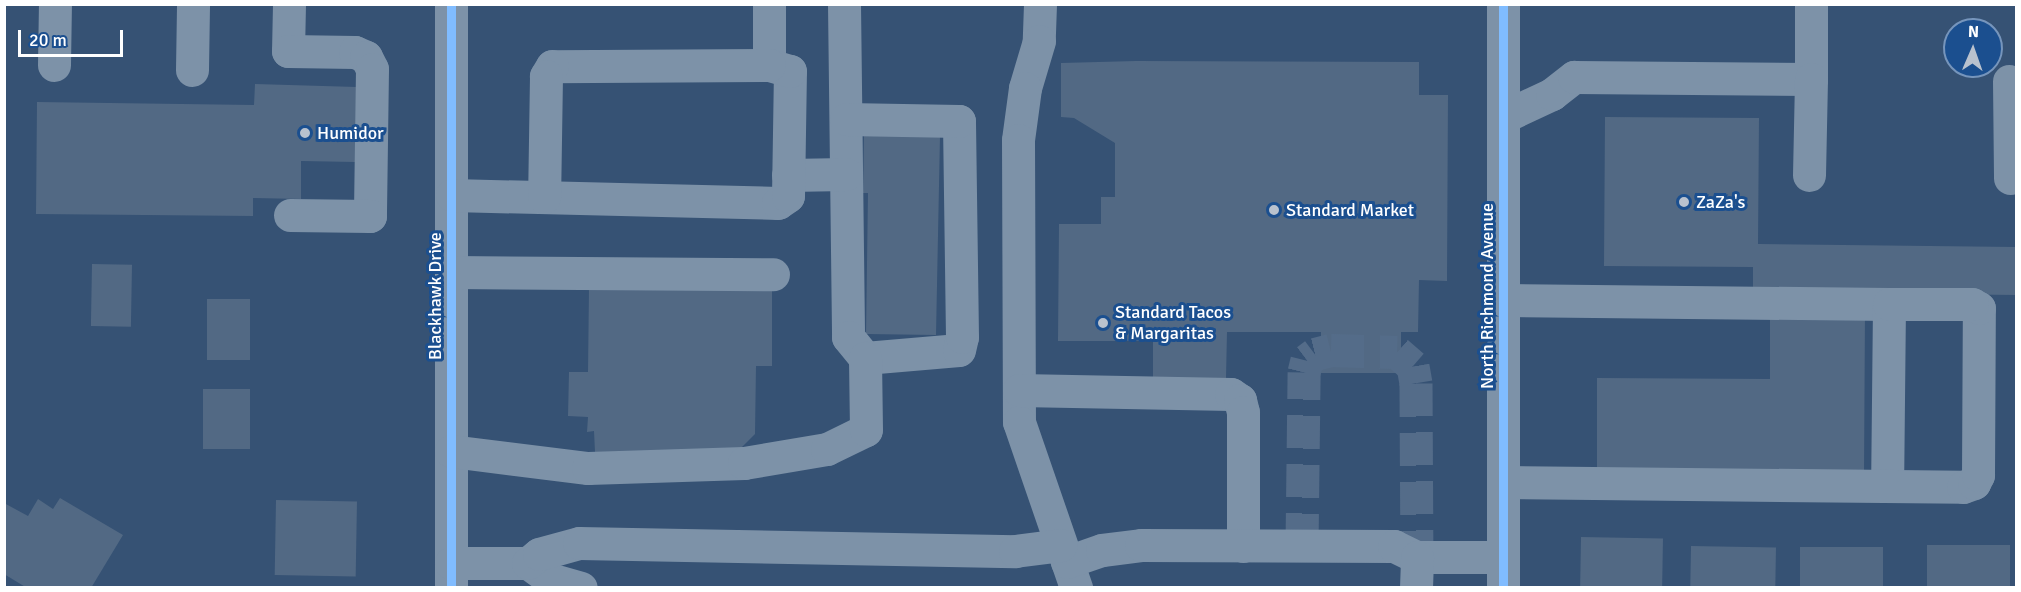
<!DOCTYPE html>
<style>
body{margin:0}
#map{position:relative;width:2021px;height:592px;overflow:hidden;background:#365274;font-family:Signika,sans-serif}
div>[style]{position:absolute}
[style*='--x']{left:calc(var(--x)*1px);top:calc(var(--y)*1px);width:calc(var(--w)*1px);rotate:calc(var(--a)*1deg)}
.building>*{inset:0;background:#526984;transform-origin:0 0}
.minor-tunnel>*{height:33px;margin-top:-16.5px;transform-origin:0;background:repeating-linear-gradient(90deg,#546c89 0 33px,transparent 0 49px)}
.minor>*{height:33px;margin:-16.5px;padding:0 16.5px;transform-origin:16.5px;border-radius:16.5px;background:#7d92a8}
.cycleway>*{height:9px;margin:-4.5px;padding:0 4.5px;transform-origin:4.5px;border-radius:4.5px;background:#80bcff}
.dots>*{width:16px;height:16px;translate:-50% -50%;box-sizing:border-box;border:3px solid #1b4f8f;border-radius:50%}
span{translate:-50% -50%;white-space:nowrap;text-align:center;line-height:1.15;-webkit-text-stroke:6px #1b4f8f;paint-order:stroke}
.poi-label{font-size:18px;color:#fff}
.left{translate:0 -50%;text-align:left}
.street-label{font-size:18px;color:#fff}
.frame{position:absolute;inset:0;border:6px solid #fff;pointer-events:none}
.north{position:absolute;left:1943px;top:18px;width:60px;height:60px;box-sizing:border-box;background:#1b4f8f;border:2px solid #7695bc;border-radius:50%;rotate:2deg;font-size:16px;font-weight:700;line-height:24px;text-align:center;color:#fff}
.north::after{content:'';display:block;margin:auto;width:21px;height:27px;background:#b9c2ce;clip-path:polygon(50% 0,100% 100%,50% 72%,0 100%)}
.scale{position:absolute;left:18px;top:30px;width:105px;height:27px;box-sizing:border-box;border:3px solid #fff;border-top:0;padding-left:8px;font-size:18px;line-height:21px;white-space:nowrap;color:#fff;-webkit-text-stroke:4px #1b4f8f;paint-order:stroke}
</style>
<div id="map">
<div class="building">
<div style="clip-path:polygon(1136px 61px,1419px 62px,1419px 95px,1448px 95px,1447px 281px,1419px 280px,1418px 332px,1401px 332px,1401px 373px,1321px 373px,1321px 332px,1227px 332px,1226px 378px,1153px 378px,1153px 341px,1058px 341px,1059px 224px,1101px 224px,1101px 197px,1115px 197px,1115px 143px,1074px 118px,1061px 117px,1061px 63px)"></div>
<div style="clip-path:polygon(255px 84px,357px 87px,355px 162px,301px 161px,301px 199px,253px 198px,253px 216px,36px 214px,37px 102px,254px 105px)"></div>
<div style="clip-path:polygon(1605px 117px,1759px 118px,1758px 244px,2016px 247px,2016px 295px,1753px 292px,1753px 267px,1604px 266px)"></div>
<div style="clip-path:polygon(864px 135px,940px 136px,936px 335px,866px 334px,868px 193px,863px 193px)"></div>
<div style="left:92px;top:264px;width:40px;height:62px;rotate:1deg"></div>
<div style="clip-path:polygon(589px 287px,772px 289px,772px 366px,756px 366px,755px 434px,736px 453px,595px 452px,594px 431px,587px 432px,588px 417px,568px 416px,569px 372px,588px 372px)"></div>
<div style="left:207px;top:299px;width:43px;height:61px"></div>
<div style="clip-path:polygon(1770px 311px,1865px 311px,1864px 476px,1597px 475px,1597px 378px,1770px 379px)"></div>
<div style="left:203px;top:389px;width:47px;height:60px"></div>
<div style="clip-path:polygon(60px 498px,123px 535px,91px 588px,27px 588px,4px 574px,4px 503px,28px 516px,38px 499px,53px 509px)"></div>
<div style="left:276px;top:500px;width:81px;height:75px;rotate:1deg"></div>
<div style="left:1581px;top:537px;width:82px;height:51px;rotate:1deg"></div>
<div style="left:2010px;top:545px;width:43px;height:83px;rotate:90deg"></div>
<div style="left:1691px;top:546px;width:85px;height:42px;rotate:1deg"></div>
<div style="left:1883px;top:547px;width:41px;height:83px;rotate:90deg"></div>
</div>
<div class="minor-tunnel">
<div style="--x:1302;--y:546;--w:174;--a:-89.3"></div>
<div style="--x:1304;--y:372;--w:12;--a:-76"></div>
<div style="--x:1307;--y:360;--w:10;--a:-37"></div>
<div style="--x:1315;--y:354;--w:16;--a:-14"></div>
<div style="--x:1331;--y:350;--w:66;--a:1.7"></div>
<div style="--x:1397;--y:352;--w:21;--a:41"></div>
<div style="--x:1413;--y:366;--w:17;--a:80"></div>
<div style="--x:1416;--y:383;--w:174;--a:89.7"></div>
</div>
<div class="minor">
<div style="--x:289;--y:4;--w:47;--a:91.2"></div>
<div style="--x:288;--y:51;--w:67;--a:0.9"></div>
<div style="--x:355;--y:52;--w:12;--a:24"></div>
<div style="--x:366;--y:57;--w:13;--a:63"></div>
<div style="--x:372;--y:69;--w:147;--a:90.8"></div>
<div style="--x:370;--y:216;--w:80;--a:-179.3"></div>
<div style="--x:451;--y:4;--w:584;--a:90"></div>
<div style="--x:769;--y:4;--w:61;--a:90"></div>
<div style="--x:844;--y:4;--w:333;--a:89.3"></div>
<div style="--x:848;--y:337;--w:27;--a:51"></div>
<div style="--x:865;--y:358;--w:94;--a:-4.9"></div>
<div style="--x:959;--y:350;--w:13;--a:-77"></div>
<div style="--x:962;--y:337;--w:216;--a:-90.8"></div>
<div style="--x:959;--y:121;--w:113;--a:-179"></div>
<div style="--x:1040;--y:4;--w:37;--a:92"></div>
<div style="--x:1039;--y:41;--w:49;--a:106.6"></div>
<div style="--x:1025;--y:88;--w:52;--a:97.7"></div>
<div style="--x:1018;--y:140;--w:282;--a:89.8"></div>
<div style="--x:1019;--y:422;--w:176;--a:71"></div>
<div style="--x:54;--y:65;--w:61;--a:-89.1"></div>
<div style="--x:192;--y:70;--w:66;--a:-89.1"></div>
<div style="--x:2009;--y:81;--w:97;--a:89.4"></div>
<div style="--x:1503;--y:117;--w:54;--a:-25.1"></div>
<div style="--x:1552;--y:94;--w:28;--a:-38"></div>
<div style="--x:1574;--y:77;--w:237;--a:0.5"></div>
<div style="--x:1811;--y:79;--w:75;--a:-90"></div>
<div style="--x:788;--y:175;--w:58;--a:-1"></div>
<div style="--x:1809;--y:175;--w:96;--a:-88.8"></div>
<div style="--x:452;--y:195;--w:326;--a:1.4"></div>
<div style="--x:778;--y:203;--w:12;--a:-35"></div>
<div style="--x:788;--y:196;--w:125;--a:-89.1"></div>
<div style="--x:790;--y:71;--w:22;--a:-164"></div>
<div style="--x:769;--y:65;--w:217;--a:179.7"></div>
<div style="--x:552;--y:66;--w:12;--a:121"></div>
<div style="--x:546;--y:76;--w:121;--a:90.9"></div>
<div style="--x:452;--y:272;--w:321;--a:0.4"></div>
<div style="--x:1504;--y:300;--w:385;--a:0.6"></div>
<div style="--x:1889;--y:304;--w:182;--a:90.6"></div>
<div style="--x:1019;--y:390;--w:212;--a:1.1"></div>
<div style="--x:1231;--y:394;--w:11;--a:34"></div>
<div style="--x:1240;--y:400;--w:12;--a:76"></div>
<div style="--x:1243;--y:412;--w:134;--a:90"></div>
<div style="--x:451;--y:451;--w:138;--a:7.1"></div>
<div style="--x:588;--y:468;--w:156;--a:-1.8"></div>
<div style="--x:744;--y:463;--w:84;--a:-9.6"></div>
<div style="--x:827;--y:449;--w:43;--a:-26"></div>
<div style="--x:866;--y:430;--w:72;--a:-90.8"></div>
<div style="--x:1503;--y:482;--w:460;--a:0.6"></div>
<div style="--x:1963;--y:487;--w:12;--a:-20"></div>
<div style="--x:1974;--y:483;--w:9;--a:-63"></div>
<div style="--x:1978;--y:475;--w:167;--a:-89.7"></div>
<div style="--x:1979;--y:308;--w:8;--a:-150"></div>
<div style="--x:1972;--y:304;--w:83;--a:180"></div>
<div style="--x:1067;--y:562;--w:37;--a:-19"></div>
<div style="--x:1102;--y:550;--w:39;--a:-7"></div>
<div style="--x:1141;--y:545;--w:253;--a:0.2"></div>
<div style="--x:1394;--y:546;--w:25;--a:26"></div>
<div style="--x:1417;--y:557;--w:86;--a:0"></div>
<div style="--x:451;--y:563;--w:77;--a:0"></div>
<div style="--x:528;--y:563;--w:27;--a:36"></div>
<div style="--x:550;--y:579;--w:32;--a:16"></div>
<div style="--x:528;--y:563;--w:14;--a:-39"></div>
<div style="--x:539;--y:554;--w:41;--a:-15.4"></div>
<div style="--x:579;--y:543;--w:436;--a:1.1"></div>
<div style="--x:1015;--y:551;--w:46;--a:-7.4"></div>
<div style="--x:1416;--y:588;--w:31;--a:-88"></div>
<div style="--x:1503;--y:588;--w:584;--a:-90"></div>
</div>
<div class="cycleway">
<div style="--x:451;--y:4;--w:584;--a:90"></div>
<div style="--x:1503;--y:588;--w:584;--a:-90"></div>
</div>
<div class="dots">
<div style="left:305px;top:133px;background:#b9c2ce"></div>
<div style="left:1684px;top:202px;background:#b9c2ce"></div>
<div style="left:1274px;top:210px;background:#b9c2ce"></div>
<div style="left:1103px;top:323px;background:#b9c2ce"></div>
</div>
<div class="poi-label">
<span class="left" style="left:317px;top:133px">Humidor</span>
<span class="left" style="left:1696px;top:202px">ZaZa's</span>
<span class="left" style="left:1286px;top:210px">Standard Market</span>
<span class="left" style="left:1115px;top:323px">Standard Tacos<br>&amp; Margaritas</span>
</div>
<div class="street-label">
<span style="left:435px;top:296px;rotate:-90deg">Blackhawk Drive</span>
<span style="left:1487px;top:296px;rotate:-90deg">North Richmond Avenue</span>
</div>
<div class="frame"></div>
<div class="north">N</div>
<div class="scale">20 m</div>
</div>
